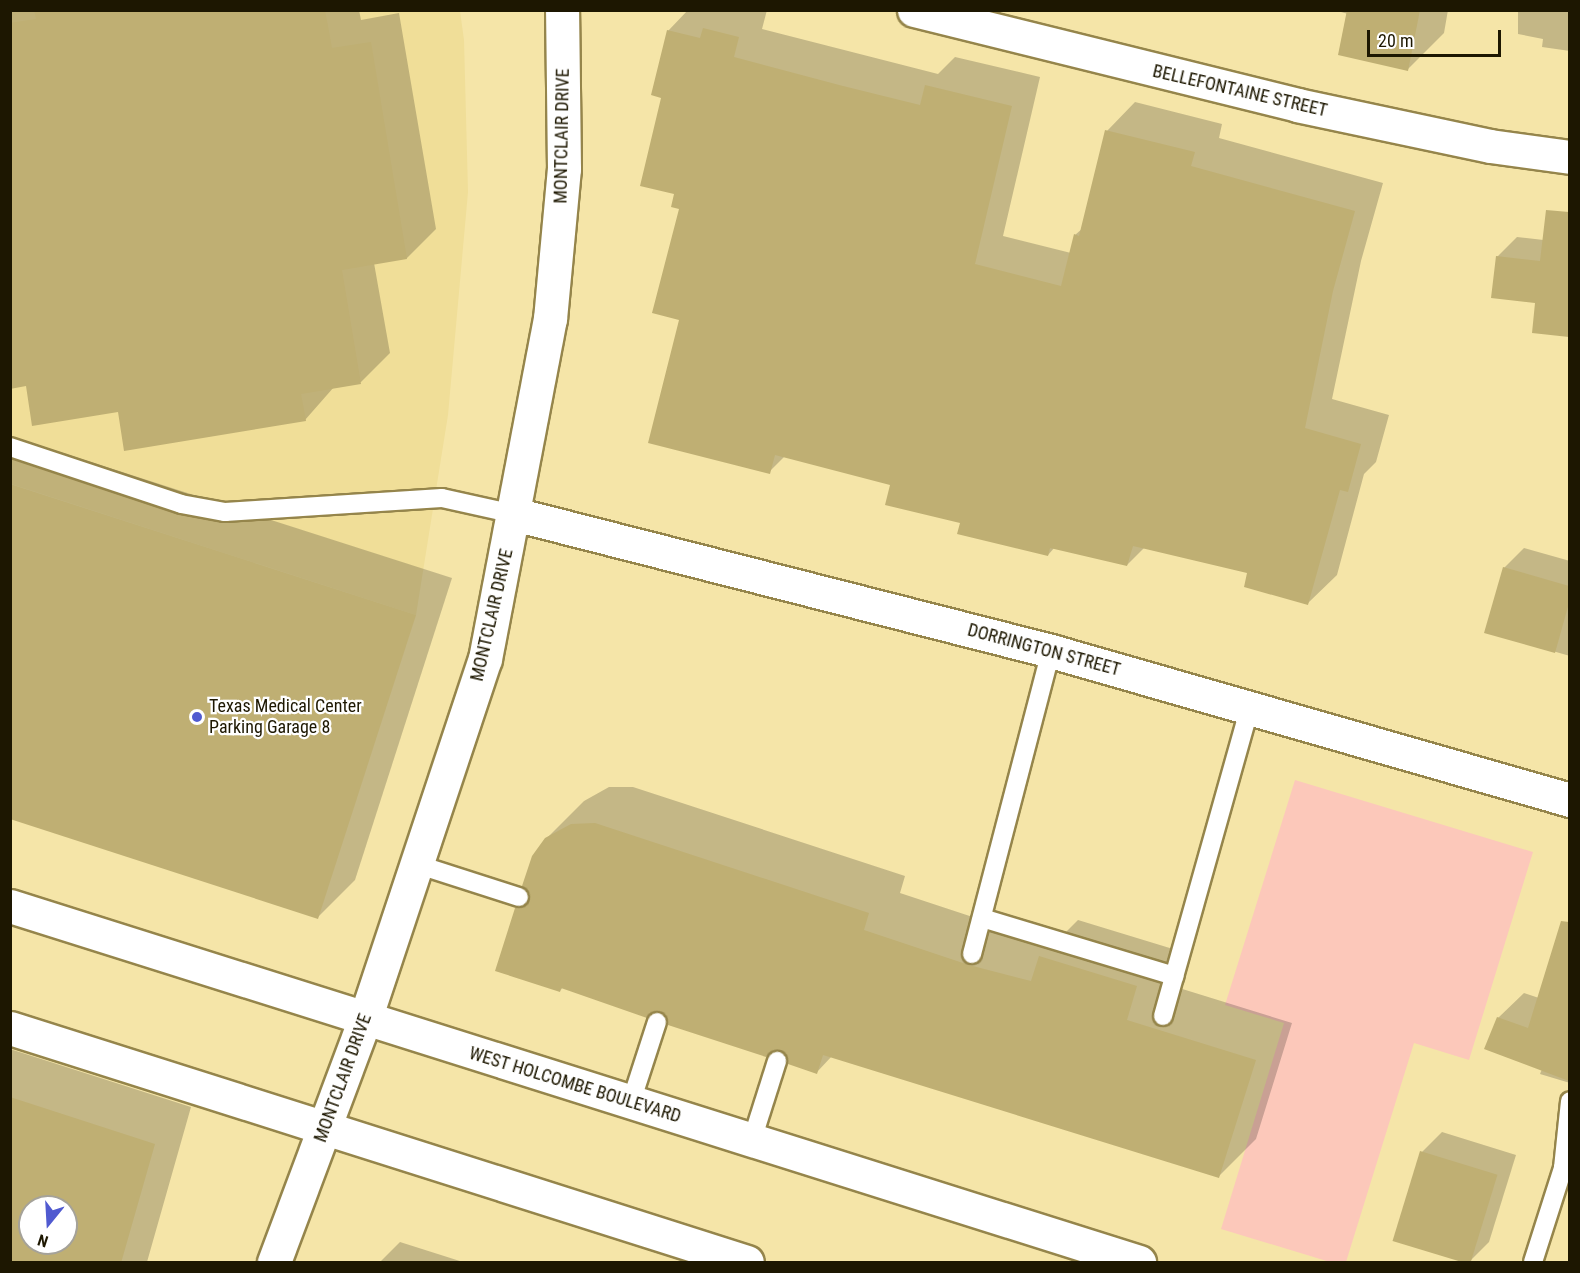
<!DOCTYPE html>
<style>
body{margin:0}
#map{position:relative;width:1580px;height:1273px;overflow:hidden;background:#f5e5a8;font-family:"Roboto Condensed",sans-serif}
div>[style]{position:absolute}
[style*='--x']{left:calc(var(--x)*1px);top:calc(var(--y)*1px);width:calc(var(--w)*1px);rotate:calc(var(--a)*1deg)}
.built>*{inset:0;background:#f0de98}
.green>*{inset:0;background:#fcc8ba}
.shadow>*{inset:0;background:#0003}
.building>*{inset:0;background:#bfaf73;transform-origin:0 0}
.roads{filter:drop-shadow(2px 0 #95854b) drop-shadow(-2px 0 #95854b) drop-shadow(0 2px #95854b) drop-shadow(0 -2px #95854b)}
.service>*{height:18px;margin:-9px;padding:0 9px;transform-origin:9px;border-radius:9px;background:#fff}
.minor>*{height:33px;margin:-16.5px;padding:0 16.5px;transform-origin:16.5px;border-radius:16.5px;background:#fff}
.primary>*{height:33px;margin:-16.5px;padding:0 16.5px;transform-origin:16.5px;border-radius:16.5px;background:#fff}
.dots>*{width:16px;height:16px;translate:-50% -50%;box-sizing:border-box;border:3px solid #fff;border-radius:50%}
span{translate:-50% -50%;white-space:nowrap;text-align:center;line-height:1.15;-webkit-text-stroke:4.5px #fff;paint-order:stroke}
.street-label{font-size:18px;color:#1d1701}
.poi-label{font-size:18px;color:#1d1701}
.left{translate:0 -50%;text-align:left}
.frame{position:absolute;inset:0;border:12px solid #1d1701;pointer-events:none}
.north{position:absolute;left:18px;top:1195px;width:60px;height:60px;box-sizing:border-box;background:#fff;border:2px solid #a5a299;border-radius:50%;rotate:198deg;font-size:16px;font-weight:700;line-height:24px;text-align:center;color:#1d1701}
.north::after{content:'';display:block;margin:auto;width:21px;height:27px;background:#505ad0;clip-path:polygon(50% 0,100% 100%,50% 72%,0 100%)}
.scale{position:absolute;left:1367px;top:30px;width:134px;height:27px;box-sizing:border-box;border:3px solid #1d1701;border-top:0;padding-left:8px;font-size:18px;line-height:21px;white-space:nowrap;color:#1d1701;-webkit-text-stroke:4px #fff;paint-order:stroke}
</style>
<div id="map">
<div class="built">
<div style="clip-path:polygon(11px 11px,460px 11px,464px 40px,468px 192px,448px 415px,416px 615px,11px 484px)"></div>
</div>
<div class="green">
<div style="clip-path:polygon(1295px 780px,1533px 852px,1469px 1060px,1414px 1043px,1346px 1262px,1330px 1262px,1221px 1229px,1284px 1023px,1225px 1005px)"></div>
</div>
<div class="shadow">
<div style="clip-path:polygon(10px 10px,359px 10px,361px 20px,399px 13px,436px 229px,407px 258px,374px 263px,390px 353px,361px 382px,334px 387px,305px 420px,119px 410px,27px 384px,10px 387px)"></div>
<div style="clip-path:polygon(688px 10px,767px 10px,762px 29px,938px 74px,955px 57px,1040px 77px,1003px 236px,1071px 253px,1075px 235px,1083px 228px,1107px 131px,1135px 102px,1222px 124px,1219px 138px,1383px 183px,1361px 261px,1332px 399px,1389px 415px,1376px 462px,1364px 474px,1337px 575px,1308px 603px,1249px 572px,1145px 547px,1127px 565px,1055px 547px,1048px 555px,962px 522px,892px 484px,785px 456px,769px 472px,681px 319px,680px 208px,663px 97px,668px 31px)"></div>
<div style="clip-path:polygon(1334px 10px,1448px 10px,1444px 33px,1407px 70px,1348px 14px)"></div>
<div style="clip-path:polygon(1518px 10px,1570px 10px,1570px 51px,1542px 47px,1543px 39px,1518px 34px)"></div>
<div style="clip-path:polygon(1517px 237px,1570px 243px,1570px 335px,1533px 331px,1537px 302px,1497px 257px)"></div>
<div style="clip-path:polygon(10px 436px,452px 578px,355px 880px,318px 917px,10px 818px)"></div>
<div style="clip-path:polygon(1524px 548px,1570px 561px,1570px 656px,1486px 632px,1504px 568px)"></div>
<div style="clip-path:polygon(609px 787px,633px 787px,905px 876px,900px 893px,1006px 928px,1056px 942px,1078px 920px,1173px 949px,1163px 983px,1292px 1023px,1256px 1139px,1219px 1176px,832px 1056px,817px 1072px,782px 1049px,660px 1009px,563px 987px,560px 991px,517px 908px,532px 894px,546px 839px,584px 801px)"></div>
<div style="clip-path:polygon(1570px 922px,1570px 1083px,1540px 1074px,1542px 1069px,1498px 1018px,1524px 993px,1539px 998px,1559px 932px)"></div>
<div style="clip-path:polygon(evenodd,10px 1049px,191px 1107px,147px 1262px,10px 1262px,10px 1049px,30px 1207px,66px 1207px,66px 1243px,30px 1243px,30px 1207px)"></div>
<div style="clip-path:polygon(1442px 1132px,1516px 1155px,1489px 1242px,1469px 1262px,1422px 1152px)"></div>
<div style="clip-path:polygon(400px 1242px,463px 1262px,380px 1262px)"></div>
</div>
<div class="building">
<div style="clip-path:polygon(34px 10px,325px 10px,332px 48px,371px 42px,407px 259px,342px 270px,361px 384px,301px 394px,306px 421px,124px 451px,118px 412px,32px 426px,26px 386px,10px 389px,10px 23px,36px 19px)"></div>
<div style="clip-path:polygon(1347px 10px,1420px 10px,1408px 71px,1338px 55px)"></div>
<div style="clip-path:polygon(703px 28px,739px 37px,734px 57px,843px 86px,920px 105px,925px 85px,1012px 106px,975px 264px,1061px 286px,1074px 234px,1079px 236px,1105px 130px,1195px 152px,1191px 166px,1355px 211px,1333px 291px,1305px 428px,1361px 444px,1348px 492px,1340px 490px,1308px 605px,1244px 587px,1247px 573px,1133px 546px,1127px 566px,1050px 548px,1048px 556px,957px 534px,960px 523px,885px 505px,890px 485px,775px 455px,770px 474px,648px 443px,679px 320px,652px 313px,679px 209px,671px 207px,674px 194px,640px 186px,661px 98px,651px 95px,667px 30px,700px 38px)"></div>
<div style="clip-path:polygon(1546px 210px,1569px 212px,1569px 337px,1532px 333px,1535px 303px,1491px 298px,1496px 256px,1540px 261px)"></div>
<div style="clip-path:polygon(10px 484px,416px 615px,318px 919px,10px 819px)"></div>
<div style="clip-path:polygon(1503px 567px,1569px 586px,1569px 603px,1555px 653px,1484px 633px)"></div>
<div style="clip-path:polygon(595px 823px,869px 913px,864px 930px,969px 965px,1031px 981px,1039px 956px,1137px 986px,1127px 1020px,1256px 1060px,1219px 1178px,823px 1055px,817px 1074px,788px 1064px,781px 1051px,774px 1050px,766px 1057px,668px 1025px,666px 1015px,660px 1011px,647px 1018px,561px 988px,560px 992px,495px 971px,515px 908px,529px 901px,530px 894px,522px 886px,532px 856px,545px 838px,571px 824px)"></div>
<div style="clip-path:polygon(1561px 921px,1569px 922px,1569px 1081px,1484px 1049px,1497px 1017px,1528px 1028px)"></div>
<div style="clip-path:polygon(evenodd,10px 1097px,155px 1144px,121px 1263px,10px 1263px,10px 1097px,30px 1207px,66px 1207px,66px 1243px,30px 1243px,30px 1207px)"></div>
<div style="left:1420px;top:1151px;width:81px;height:94px;rotate:17deg"></div>
</div>
<div class="roads">
<div class="service">
<div style="--x:10;--y:447;--w:180;--a:18.4"></div>
<div style="--x:181;--y:504;--w:45;--a:10.3"></div>
<div style="--x:225;--y:512;--w:217;--a:-3.7"></div>
<div style="--x:442;--y:498;--w:74;--a:12.5"></div>
<div style="--x:416;--y:864;--w:108;--a:17.8"></div>
<div style="--x:982;--y:918;--w:201;--a:16.8"></div>
<div style="--x:972;--y:954;--w:313;--a:-75.4"></div>
<div style="--x:1163;--y:1016;--w:321;--a:-74.3"></div>
<div style="--x:631;--y:1102;--w:84;--a:-72"></div>
<div style="--x:752;--y:1140;--w:83;--a:-72.4"></div>
<div style="--x:1563;--y:1168;--w:67;--a:-84"></div>
<div style="--x:1533;--y:1262;--w:99;--a:-72.3"></div>
<div style="--x:1563;--y:1168;--w:7;--a:16"></div>
</div>
<div class="minor">
<div style="--x:914;--y:10;--w:395;--a:13.9"></div>
<div style="--x:1297;--y:105;--w:197;--a:12"></div>
<div style="--x:1490;--y:146;--w:81;--a:7.8"></div>
<div style="--x:514;--y:514;--w:554;--a:14.31"></div>
<div style="--x:1051;--y:651;--w:540;--a:16.02"></div>
<div style="--x:274;--y:1262;--w:259;--a:-69.5"></div>
<div style="--x:365;--y:1019;--w:379;--a:-71.6"></div>
<div style="--x:485;--y:659;--w:346;--a:-79.2"></div>
<div style="--x:550;--y:319;--w:151;--a:-84.7"></div>
<div style="--x:564;--y:169;--w:159;--a:-90.7"></div>
</div>
<div class="primary">
<div style="--x:10;--y:906;--w:1184;--a:17.5"></div>
<div style="--x:10;--y:1028;--w:773;--a:17.61"></div>
</div>
</div>
<div class="dots">
<div style="left:197px;top:717px;background:#505ad0"></div>
</div>
<div class="street-label">
<span style="left:1240px;top:91px;rotate:13deg">BELLEFONTAINE STREET</span>
<span style="left:562px;top:136px;rotate:-89deg">MONTCLAIR DRIVE</span>
<span style="left:492px;top:615px;rotate:-77deg">MONTCLAIR DRIVE</span>
<span style="left:1044px;top:650px;rotate:15deg">DORRINGTON STREET</span>
<span style="left:343px;top:1078px;rotate:-70deg">MONTCLAIR DRIVE</span>
<span style="left:575px;top:1085px;rotate:17deg">WEST HOLCOMBE BOULEVARD</span>
</div>
<div class="poi-label">
<span class="left" style="left:209px;top:717px">Texas Medical Center<br>Parking Garage 8</span>
</div>
<div class="frame"></div>
<div class="north">N</div>
<div class="scale">20 m</div>
</div>
